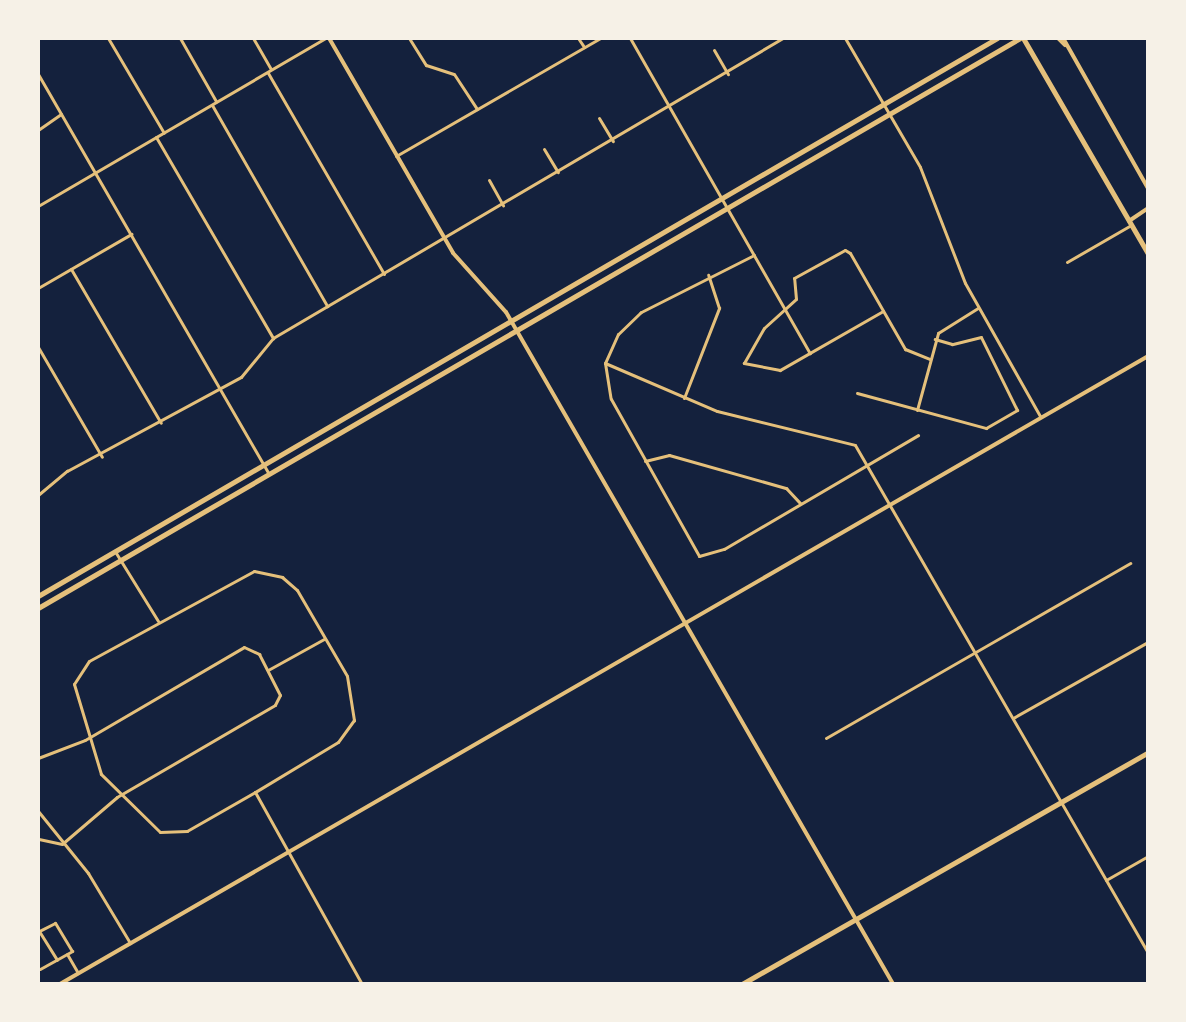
<!DOCTYPE html>
<style>
body{margin:0}
#map{position:relative;width:1186px;height:1022px;overflow:hidden;background:#14213d;font-family:"Roboto Condensed",sans-serif}
div>[style]{position:absolute}
[style*='--x']{left:calc(var(--x)*1px);top:calc(var(--y)*1px);width:calc(var(--w)*1px);rotate:calc(var(--a)*1deg)}
.minor>*{height:3px;margin:-1.5px;padding:0 1.5px;transform-origin:1.5px;border-radius:1.5px;background:#e5c07b}
.tertiary>*{height:4px;margin:-2px;padding:0 2px;transform-origin:2px;border-radius:2px;background:#e5c07b}
.secondary>*{height:5px;margin:-2.5px;padding:0 2.5px;transform-origin:2.5px;border-radius:2.5px;background:#e5c07b}
.primary>*{height:5px;margin:-2.5px;padding:0 2.5px;transform-origin:2.5px;border-radius:2.5px;background:#e5c07b}
span{translate:-50% -50%;white-space:nowrap;text-align:center;line-height:1.15;-webkit-text-stroke:7px #f6f1e7;paint-order:stroke}
.frame{position:absolute;inset:0;border:40px solid #f6f1e7;pointer-events:none}
</style>
<div id="map">
<div class="minor">
<div style="--x:108;--y:38;--w:110;--a:59.5"></div>
<div style="--x:180;--y:38;--w:73;--a:60.3"></div>
<div style="--x:253;--y:38;--w:36;--a:60"></div>
<div style="--x:409;--y:38;--w:32;--a:58"></div>
<div style="--x:426;--y:65;--w:29;--a:18"></div>
<div style="--x:454;--y:74;--w:42;--a:56.7"></div>
<div style="--x:578;--y:38;--w:11;--a:56"></div>
<div style="--x:630;--y:38;--w:363;--a:60.3"></div>
<div style="--x:845;--y:38;--w:149;--a:59.8"></div>
<div style="--x:920;--y:167;--w:124;--a:68.8"></div>
<div style="--x:965;--y:283;--w:153;--a:60.6"></div>
<div style="--x:714;--y:50;--w:28;--a:60"></div>
<div style="--x:268;--y:73;--w:232;--a:60"></div>
<div style="--x:38;--y:74;--w:461;--a:60"></div>
<div style="--x:212;--y:105;--w:232;--a:60.2"></div>
<div style="--x:599;--y:118;--w:27;--a:59"></div>
<div style="--x:38;--y:130;--w:28;--a:-35"></div>
<div style="--x:156;--y:137;--w:233;--a:59.8"></div>
<div style="--x:544;--y:149;--w:27;--a:59"></div>
<div style="--x:396;--y:156;--w:236;--a:-30"></div>
<div style="--x:489;--y:180;--w:29;--a:61"></div>
<div style="--x:38;--y:206;--w:333;--a:-30.3"></div>
<div style="--x:754;--y:255;--w:127;--a:153.2"></div>
<div style="--x:641;--y:312;--w:32;--a:136"></div>
<div style="--x:618;--y:334;--w:32;--a:114"></div>
<div style="--x:605;--y:363;--w:36;--a:81"></div>
<div style="--x:611;--y:399;--w:180;--a:60.7"></div>
<div style="--x:699;--y:556;--w:26;--a:-16"></div>
<div style="--x:724;--y:549;--w:225;--a:-30.4"></div>
<div style="--x:1067;--y:262;--w:74;--a:-30"></div>
<div style="--x:71;--y:269;--w:178;--a:59.7"></div>
<div style="--x:38;--y:288;--w:108;--a:-30.1"></div>
<div style="--x:883;--y:311;--w:119;--a:150.2"></div>
<div style="--x:780;--y:370;--w:37;--a:-169"></div>
<div style="--x:744;--y:363;--w:40;--a:-60.3"></div>
<div style="--x:764;--y:328;--w:43;--a:-42.2"></div>
<div style="--x:796;--y:299;--w:21;--a:-95"></div>
<div style="--x:794;--y:278;--w:58;--a:-28.8"></div>
<div style="--x:845;--y:250;--w:6;--a:31"></div>
<div style="--x:850;--y:253;--w:111;--a:60.2"></div>
<div style="--x:905;--y:349;--w:27;--a:22"></div>
<div style="--x:38;--y:347;--w:127;--a:59.8"></div>
<div style="--x:605;--y:363;--w:122;--a:23.2"></div>
<div style="--x:717;--y:411;--w:142;--a:13.8"></div>
<div style="--x:855;--y:445;--w:586;--a:60.02"></div>
<div style="--x:857;--y:393;--w:134;--a:15.2"></div>
<div style="--x:986;--y:428;--w:36;--a:-30"></div>
<div style="--x:1017;--y:410;--w:81;--a:-116.3"></div>
<div style="--x:981;--y:337;--w:30;--a:166"></div>
<div style="--x:952;--y:344;--w:18;--a:-164"></div>
<div style="--x:684;--y:398;--w:97;--a:-68.7"></div>
<div style="--x:719;--y:308;--w:35;--a:-108"></div>
<div style="--x:917;--y:410;--w:80;--a:-74.7"></div>
<div style="--x:938;--y:333;--w:47;--a:-32"></div>
<div style="--x:645;--y:461;--w:25;--a:-14"></div>
<div style="--x:669;--y:455;--w:122;--a:15.8"></div>
<div style="--x:786;--y:488;--w:21;--a:47"></div>
<div style="--x:38;--y:495;--w:38;--a:-40"></div>
<div style="--x:67;--y:471;--w:198;--a:-28.4"></div>
<div style="--x:241;--y:377;--w:50;--a:-50.6"></div>
<div style="--x:273;--y:338;--w:592;--a:-30.47"></div>
<div style="--x:116;--y:553;--w:80;--a:58.3"></div>
<div style="--x:254;--y:571;--w:29;--a:12"></div>
<div style="--x:282;--y:577;--w:20;--a:41"></div>
<div style="--x:297;--y:590;--w:99;--a:59.8"></div>
<div style="--x:347;--y:676;--w:45;--a:81"></div>
<div style="--x:354;--y:720;--w:27;--a:126"></div>
<div style="--x:338;--y:742;--w:97;--a:148.9"></div>
<div style="--x:255;--y:792;--w:78;--a:150.2"></div>
<div style="--x:187;--y:831;--w:27;--a:178"></div>
<div style="--x:160;--y:832;--w:83;--a:-135.5"></div>
<div style="--x:101;--y:774;--w:94;--a:-106.7"></div>
<div style="--x:74;--y:684;--w:27;--a:-57"></div>
<div style="--x:89;--y:661;--w:188;--a:-28.6"></div>
<div style="--x:268;--y:670;--w:64;--a:-29"></div>
<div style="--x:1013;--y:718;--w:155;--a:-29.4"></div>
<div style="--x:826;--y:738;--w:351;--a:-29.9"></div>
<div style="--x:38;--y:758;--w:50;--a:-21"></div>
<div style="--x:85;--y:740;--w:184;--a:-30.3"></div>
<div style="--x:244;--y:647;--w:17;--a:25"></div>
<div style="--x:259;--y:654;--w:46;--a:62.9"></div>
<div style="--x:280;--y:695;--w:11;--a:117"></div>
<div style="--x:275;--y:705;--w:183;--a:149.8"></div>
<div style="--x:117;--y:797;--w:72;--a:139.5"></div>
<div style="--x:62;--y:844;--w:25;--a:-168"></div>
<div style="--x:255;--y:792;--w:220;--a:60.9"></div>
<div style="--x:38;--y:811;--w:80;--a:51.1"></div>
<div style="--x:88;--y:873;--w:82;--a:59"></div>
<div style="--x:1106;--y:880;--w:48;--a:-29.7"></div>
<div style="--x:67;--y:954;--w:22;--a:60"></div>
<div style="--x:40;--y:969;--w:37;--a:-29"></div>
<div style="--x:72;--y:951;--w:33;--a:-121"></div>
<div style="--x:55;--y:923;--w:18;--a:153"></div>
<div style="--x:39;--y:931;--w:34;--a:58"></div>
</div>
<div class="tertiary">
<div style="--x:329;--y:38;--w:248;--a:60"></div>
<div style="--x:453;--y:253;--w:79;--a:48.1"></div>
<div style="--x:506;--y:312;--w:775;--a:60.06"></div>
<div style="--x:1058;--y:38;--w:10;--a:45"></div>
<div style="--x:1063;--y:38;--w:172;--a:60.5"></div>
<div style="--x:1129;--y:221;--w:23;--a:-34"></div>
<div style="--x:60;--y:984;--w:1256;--a:-29.99"></div>
</div>
<div class="secondary">
<div style="--x:1023;--y:38;--w:250;--a:59.9"></div>
<div style="--x:38;--y:596;--w:1110;--a:-30.19"></div>
<div style="--x:38;--y:608;--w:1135;--a:-30.13"></div>
</div>
<div class="primary">
<div style="--x:742;--y:984;--w:468;--a:-29.7"></div>
</div>
<div class="frame"></div>
</div>
